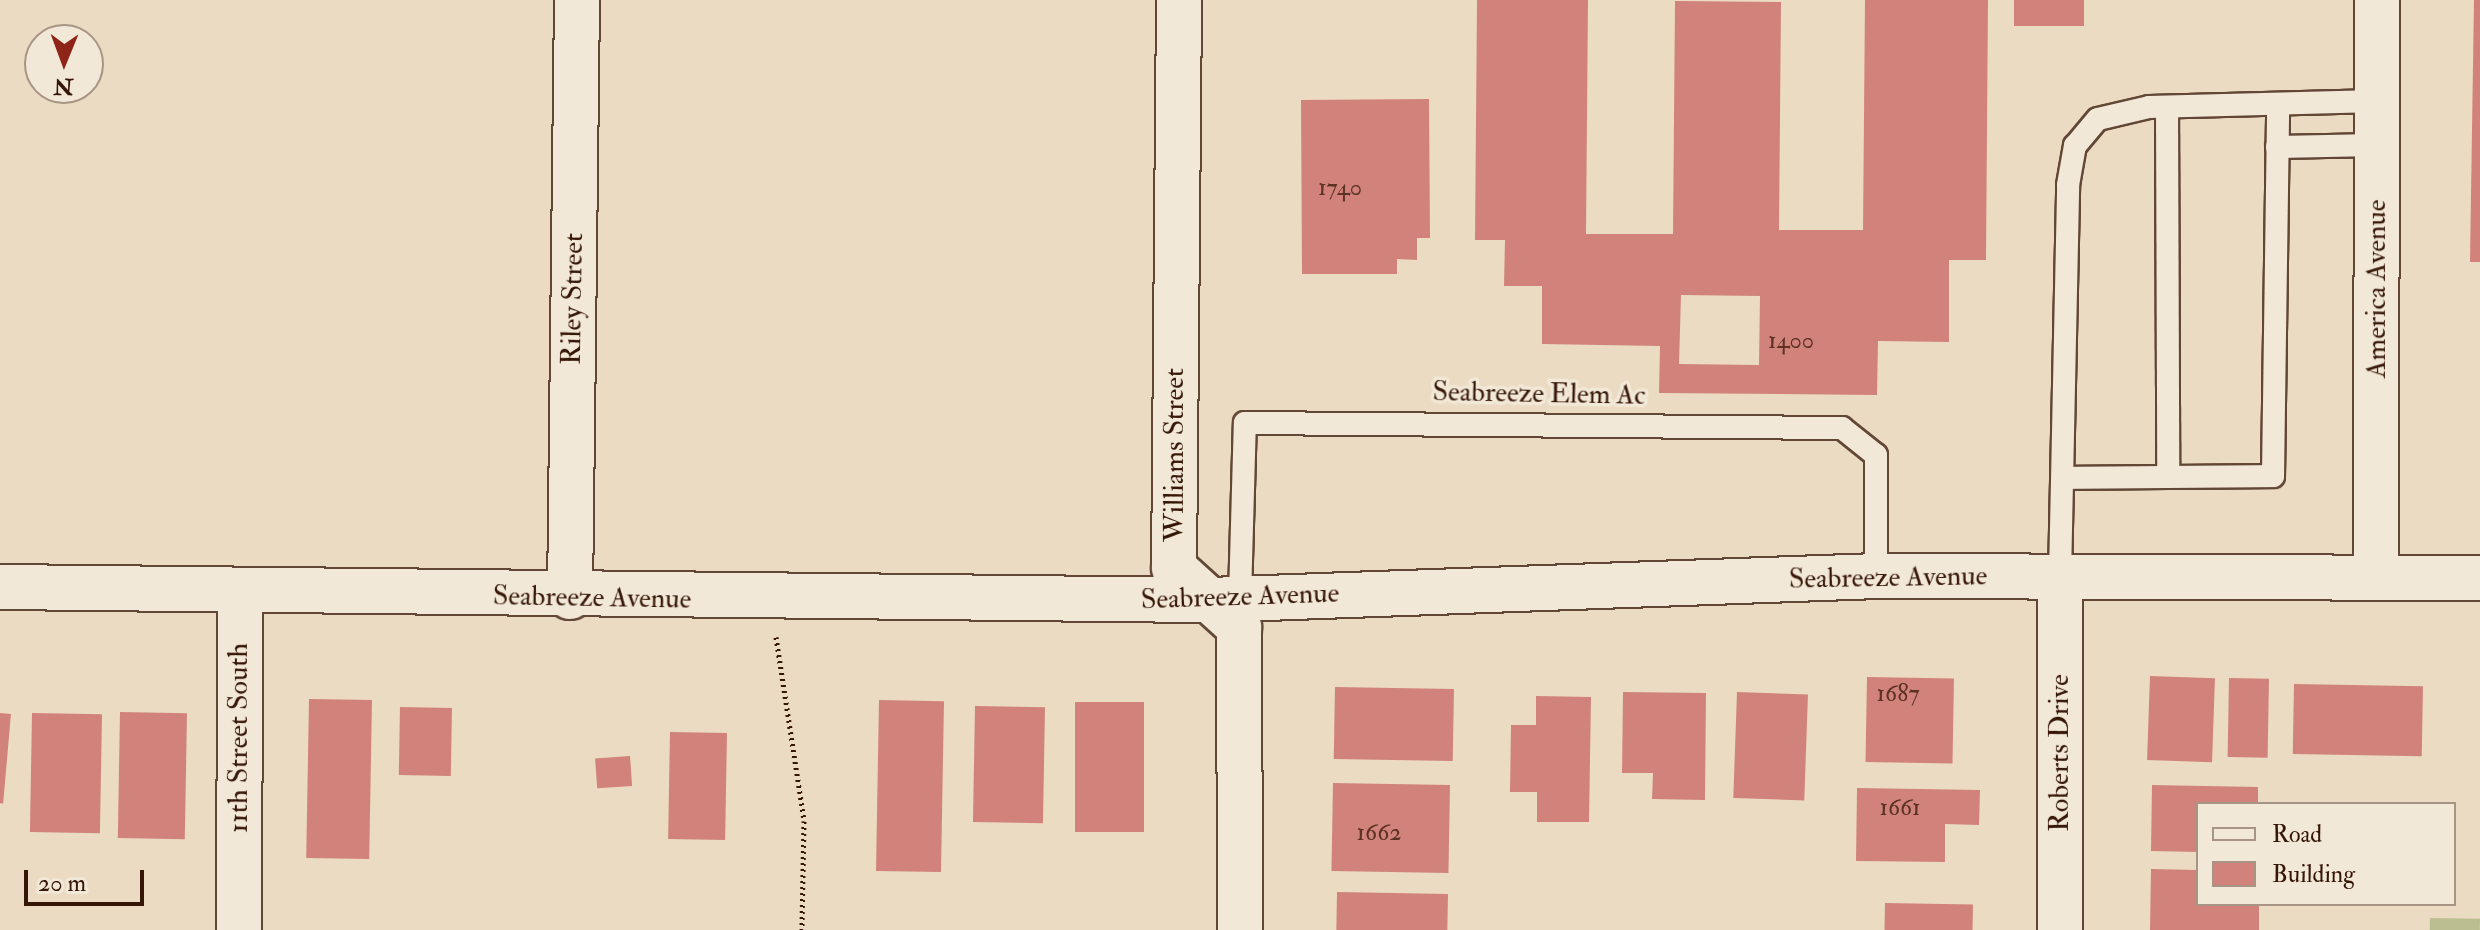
<!DOCTYPE html>
<style>
body{margin:0}
#map{position:relative;width:2480px;height:930px;overflow:hidden;background:#ebdbc2;font-family:"IM FELL Double Pica",serif}
div>[style]{position:absolute}
[style*='--x']{left:calc(var(--x)*1px);top:calc(var(--y)*1px);width:calc(var(--w)*1px);rotate:calc(var(--a)*1deg)}
.green>*{inset:0;background:#bbbf90;transform-origin:0 0}
.building>*{inset:0;background:#d1837b;transform-origin:0 0}
.path>*{height:5px;margin-top:-2.5px;transform-origin:0;background:repeating-linear-gradient(90deg,#361607 0 2px,transparent 0 6px)}
.roads{filter:drop-shadow(2px 0 #634736) drop-shadow(-2px 0 #634736) drop-shadow(0 2px #634736) drop-shadow(0 -2px #634736)}
.lane>*{height:22px;margin:-11px;padding:0 11px;transform-origin:11px;border-radius:11px;background:#f2e8d7}
.street>*{height:44px;margin:-22px;padding:0 22px;transform-origin:22px;border-radius:22px;background:#f2e8d7}
span{translate:-50% -50%;white-space:nowrap;text-align:center;line-height:1.15;-webkit-text-stroke:7px #f2e8d7;paint-order:stroke}
.number-label{font-size:24px;color:#5d3124}
.number-label span{-webkit-text-stroke-width:0}
.street-label{font-size:28px;color:#361607}
.legend{position:absolute;left:2196px;top:802px;width:260px;height:104px;box-sizing:border-box;background:#f2e8d7;border:2px solid #a79484;margin:0;padding:10px 14px;list-style:none;font-size:24px;color:#361607}
.legend li{display:flex;align-items:center;gap:16px;height:40px}
.legend b{width:40px;border:2px solid #a79484}
.north{position:absolute;left:24px;top:24px;width:80px;height:80px;box-sizing:border-box;background:#f2e8d7;border:2px solid #a79484;border-radius:50%;rotate:181deg;font-size:22px;font-weight:700;line-height:32px;text-align:center;color:#361607}
.north::after{content:'';display:block;margin:auto;width:28px;height:36px;background:#8f2418;clip-path:polygon(50% 0,100% 100%,50% 72%,0 100%)}
.scale{position:absolute;left:24px;top:870px;width:120px;height:36px;box-sizing:border-box;border:4px solid #361607;border-top:0;padding-left:10px;font-size:24px;line-height:28px;white-space:nowrap;color:#361607;-webkit-text-stroke:6px #f2e8d7;paint-order:stroke}
</style>
<div id="map">
<div class="green">
<div style="left:2430px;top:918px;width:50px;height:12px;rotate:1deg"></div>
</div>
<div class="building">
<div style="clip-path:polygon(evenodd,1477px 0,1588px 0,1586px 234px,1673px 234px,1675px 1px,1781px 2px,1779px 230px,1863px 230px,1865px 0,1988px 0,1986px 260px,1949px 260px,1949px 342px,1878px 341px,1877px 395px,1659px 393px,1660px 346px,1542px 344px,1542px 286px,1504px 286px,1505px 240px,1475px 240px,1477px 0,1681px 295px,1760px 296px,1759px 365px,1679px 364px,1681px 295px)"></div>
<div style="left:2014px;top:0;width:70px;height:26px"></div>
<div style="clip-path:polygon(2474px 0,2480px 0,2480px 262px,2470px 262px)"></div>
<div style="clip-path:polygon(1429px 99px,1430px 238px,1417px 238px,1417px 260px,1397px 259px,1397px 274px,1302px 274px,1301px 100px)"></div>
<div style="left:2150px;top:676px;width:65px;height:84px;rotate:2deg"></div>
<div style="left:1867px;top:677px;width:87px;height:85px;rotate:1deg"></div>
<div style="left:2229px;top:678px;width:40px;height:79px;rotate:1deg"></div>
<div style="left:2294px;top:684px;width:129px;height:70px;rotate:1deg"></div>
<div style="left:1335px;top:687px;width:119px;height:72px;rotate:1deg"></div>
<div style="clip-path:polygon(1623px 692px,1706px 693px,1705px 800px,1652px 799px,1653px 773px,1622px 773px)"></div>
<div style="left:1737px;top:692px;width:71px;height:106px;rotate:2deg"></div>
<div style="clip-path:polygon(1536px 696px,1591px 697px,1589px 822px,1537px 822px,1537px 792px,1510px 792px,1511px 725px,1536px 725px)"></div>
<div style="left:309px;top:699px;width:63px;height:159px;rotate:1deg"></div>
<div style="left:879px;top:700px;width:65px;height:171px;rotate:1deg"></div>
<div style="left:1075px;top:702px;width:69px;height:130px"></div>
<div style="left:975px;top:706px;width:70px;height:116px;rotate:1deg"></div>
<div style="left:400px;top:707px;width:52px;height:68px;rotate:1deg"></div>
<div style="left:120px;top:712px;width:67px;height:126px;rotate:1deg"></div>
<div style="left:0;top:713px;width:11px;height:90px;rotate:5deg"></div>
<div style="left:32px;top:713px;width:70px;height:119px;rotate:1deg"></div>
<div style="left:670px;top:732px;width:57px;height:107px;rotate:1deg"></div>
<div style="left:630px;top:756px;width:30px;height:35px;rotate:86deg"></div>
<div style="left:1333px;top:783px;width:117px;height:88px;rotate:1deg"></div>
<div style="clip-path:polygon(2152px 785px,2258px 787px,2258px 804px,2198px 804px,2198px 852px,2151px 851px)"></div>
<div style="clip-path:polygon(1857px 788px,1980px 790px,1979px 825px,1945px 824px,1945px 862px,1856px 861px)"></div>
<div style="clip-path:polygon(2151px 869px,2198px 870px,2198px 904px,2259px 904px,2259px 930px,2150px 930px)"></div>
<div style="left:1337px;top:892px;width:111px;height:38px;rotate:1deg"></div>
<div style="left:1885px;top:903px;width:88px;height:27px;rotate:1deg"></div>
</div>
<div class="path">
<div style="--x:776;--y:637;--w:186;--a:81.3"></div>
<div style="--x:804;--y:821;--w:109;--a:91.1"></div>
</div>
<div class="roads">
<div class="lane">
<div style="--x:2167;--y:107;--w:370;--a:89.8"></div>
<div style="--x:2277;--y:147;--w:100;--a:-1.1"></div>
<div style="--x:2063;--y:478;--w:210;--a:-0.5"></div>
<div style="--x:2273;--y:476;--w:372;--a:-89.2"></div>
<div style="--x:2060;--y:576;--w:391;--a:-88.8"></div>
<div style="--x:2068;--y:185;--w:40;--a:-80"></div>
<div style="--x:2075;--y:146;--w:35;--a:-50"></div>
<div style="--x:2098;--y:119;--w:52;--a:-13.2"></div>
<div style="--x:2149;--y:107;--w:228;--a:-1.5"></div>
<div style="--x:1240;--y:597;--w:174;--a:-88.4"></div>
<div style="--x:1245;--y:423;--w:597;--a:0.48"></div>
<div style="--x:1842;--y:428;--w:43;--a:38.5"></div>
<div style="--x:1876;--y:455;--w:121;--a:90"></div>
</div>
<div class="street">
<div style="--x:1179;--y:0;--w:568;--a:90.5"></div>
<div style="--x:1174;--y:568;--w:88;--a:42.2"></div>
<div style="--x:1239;--y:627;--w:303;--a:89.8"></div>
<div style="--x:2376;--y:577;--w:577;--a:-89.9"></div>
<div style="--x:0;--y:587;--w:1210;--a:0.62"></div>
<div style="--x:1210;--y:600;--w:666;--a:-2.06"></div>
<div style="--x:1876;--y:576;--w:604;--a:0.19"></div>
<div style="--x:570;--y:597;--w:597;--a:-89.33"></div>
<div style="--x:239;--y:930;--w:336;--a:-89.8"></div>
<div style="--x:2060;--y:930;--w:354;--a:-90"></div>
</div>
</div>
<div class="number-label">
<span style="left:1340px;top:188px">1740</span>
<span style="left:1791px;top:341px">1400</span>
<span style="left:1898px;top:694px">1687</span>
<span style="left:1900px;top:808px">1661</span>
<span style="left:1379px;top:833px">1662</span>
</div>
<div class="street-label">
<span style="left:2377px;top:289px;rotate:-90deg">America Avenue</span>
<span style="left:573px;top:299px;rotate:-89deg">Riley Street</span>
<span style="left:1539px;top:394px;rotate:1deg">Seabreeze Elem Ac</span>
<span style="left:1175px;top:455px;rotate:-90deg">Williams Street</span>
<span style="left:1888px;top:578px;rotate:-1deg">Seabreeze Avenue</span>
<span style="left:1240px;top:597px;rotate:-2deg">Seabreeze Avenue</span>
<span style="left:592px;top:598px;rotate:1deg">Seabreeze Avenue</span>
<span style="left:239px;top:738px;rotate:-90deg">11th Street South</span>
<span style="left:2060px;top:753px;rotate:-90deg">Roberts Drive</span>
</div>
<ul class="legend">
<li><b style="height:10px;background:#f2e8d7"></b>Road</li>
<li><b style="height:22px;background:#d1837b"></b>Building</li>
</ul>
<div class="north">N</div>
<div class="scale">20 m</div>
</div>
